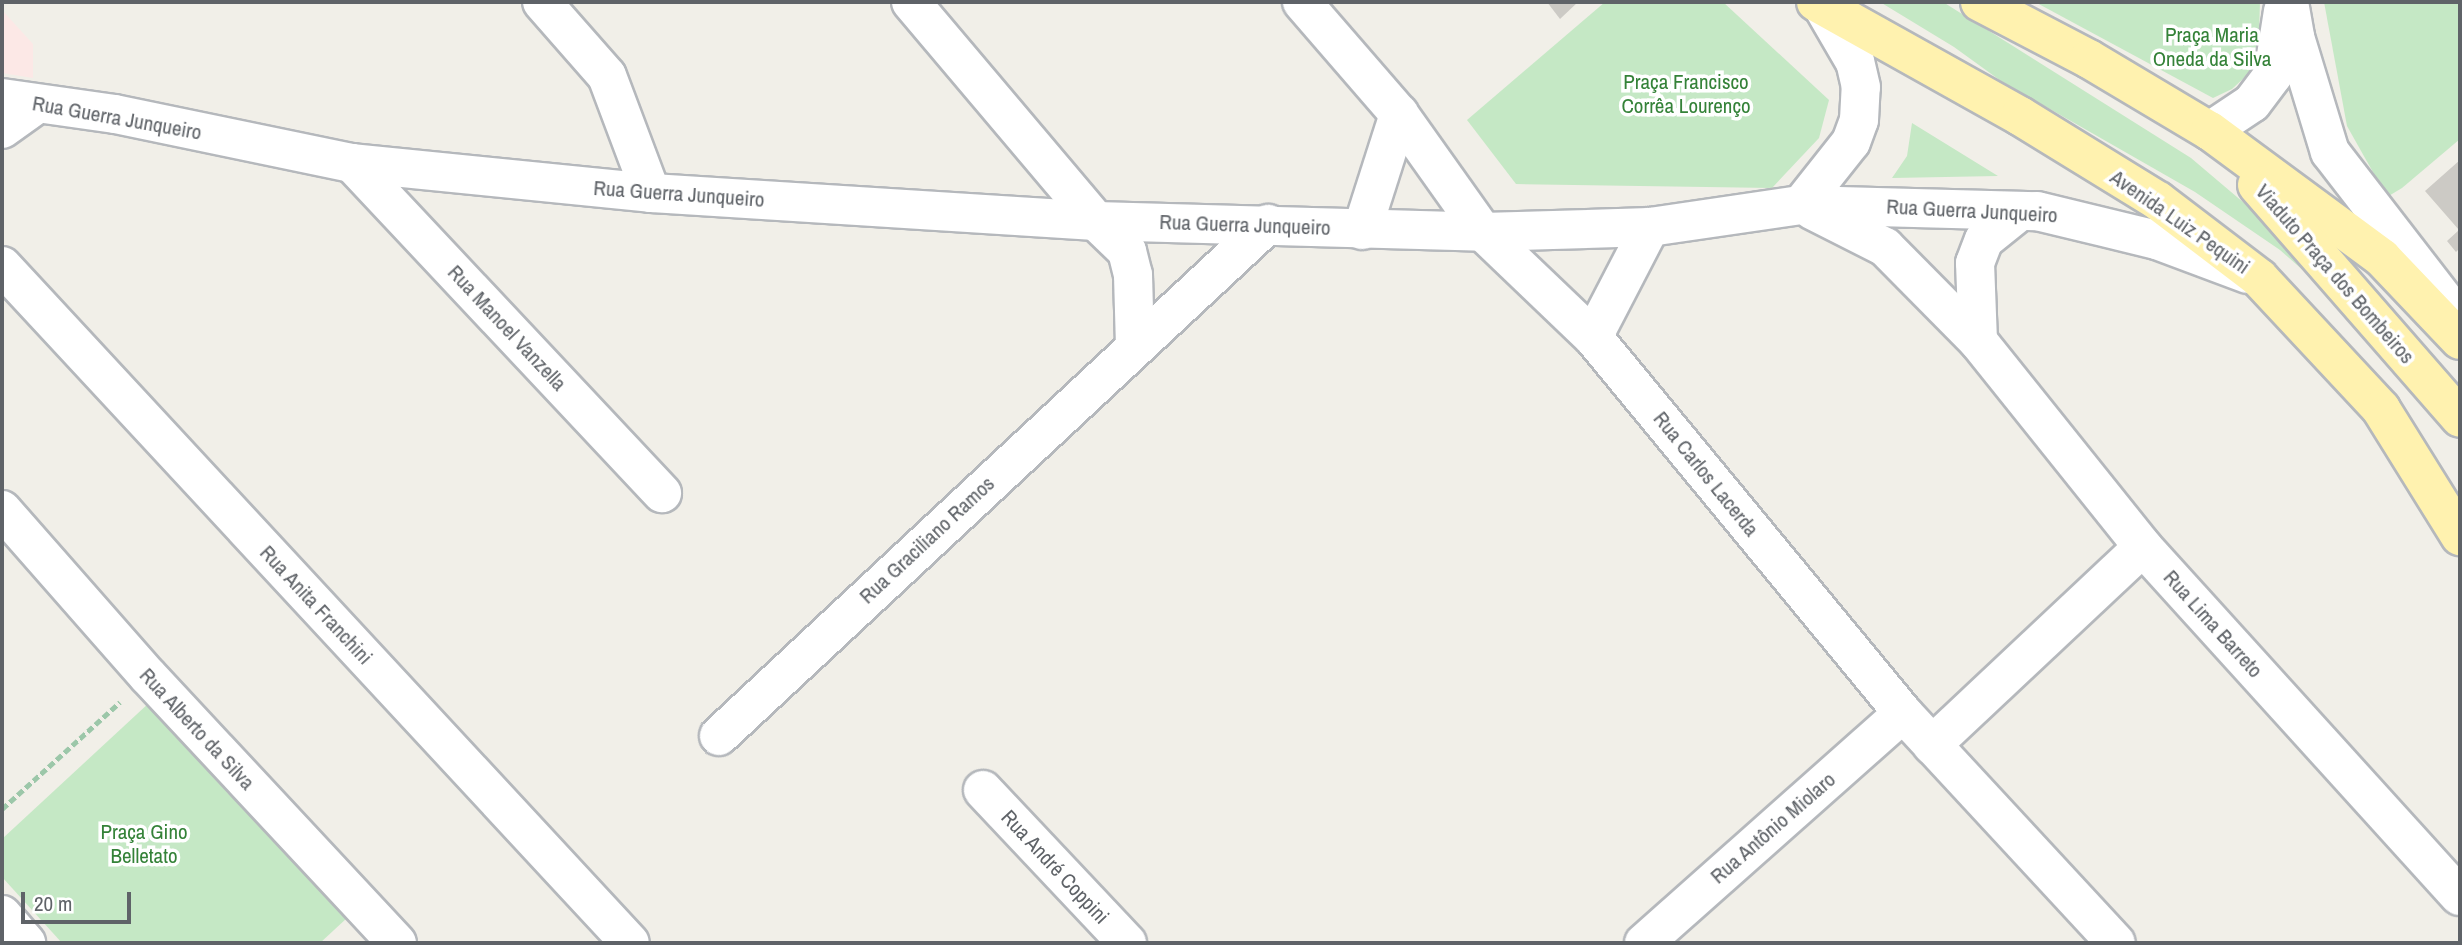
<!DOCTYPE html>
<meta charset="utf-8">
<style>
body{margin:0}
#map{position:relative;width:2462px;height:945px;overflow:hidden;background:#f1efe8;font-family:"Archivo Narrow",sans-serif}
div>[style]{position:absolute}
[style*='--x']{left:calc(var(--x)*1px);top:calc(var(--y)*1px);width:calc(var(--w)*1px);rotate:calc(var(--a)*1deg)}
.medical>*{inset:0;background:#fce8e6}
.green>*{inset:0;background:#c5e8c5}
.building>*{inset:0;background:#cccac5}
.path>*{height:4.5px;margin-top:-2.25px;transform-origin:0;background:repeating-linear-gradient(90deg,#9cc7a9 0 7px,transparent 0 10.5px)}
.roads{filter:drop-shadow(2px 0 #b5b8bc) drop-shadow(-2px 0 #b5b8bc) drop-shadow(0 2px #b5b8bc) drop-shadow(0 -2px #b5b8bc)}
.minor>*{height:38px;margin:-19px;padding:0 19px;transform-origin:19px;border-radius:19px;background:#fff}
.major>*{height:38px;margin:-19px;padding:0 19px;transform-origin:19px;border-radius:19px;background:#fff2af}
span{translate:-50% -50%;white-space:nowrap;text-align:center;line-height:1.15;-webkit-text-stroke:7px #fff;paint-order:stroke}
.park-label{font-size:21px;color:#348238}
.street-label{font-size:21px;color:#5f6368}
.frame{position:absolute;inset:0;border:4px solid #5f6368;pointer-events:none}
.scale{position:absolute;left:21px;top:892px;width:110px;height:32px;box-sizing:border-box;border:4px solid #5f6368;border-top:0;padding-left:9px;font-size:21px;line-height:24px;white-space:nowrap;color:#5f6368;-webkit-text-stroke:5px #fff;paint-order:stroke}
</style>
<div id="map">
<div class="medical">
<div style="clip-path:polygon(2px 10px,33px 44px,33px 78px,2px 73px)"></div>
</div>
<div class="green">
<div style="clip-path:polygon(1605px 2px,1723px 2px,1829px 100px,1819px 138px,1772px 188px,1516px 184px,1467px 120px)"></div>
<div style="clip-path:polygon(1880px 2px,1943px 2px,2191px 158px,2283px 236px,2357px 318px,2280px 250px,2195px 192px,2001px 81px,1954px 47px)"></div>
<div style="clip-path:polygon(2035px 2px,2260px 2px,2258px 65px,2232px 89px,2213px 98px)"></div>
<div style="clip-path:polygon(2324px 2px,2460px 2px,2460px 139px,2402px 188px,2387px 197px,2347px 126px)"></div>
<div style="clip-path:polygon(1912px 123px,1998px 176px,1892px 178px,1907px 156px)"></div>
<div style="clip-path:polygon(150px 702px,347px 918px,320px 943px,62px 943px,2px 877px,2px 839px)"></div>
</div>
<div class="building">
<div style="clip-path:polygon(1547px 2px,1578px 2px,1560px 19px)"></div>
<div style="clip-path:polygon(2460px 160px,2460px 248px,2456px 252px,2447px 241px,2459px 230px,2425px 191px)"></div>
</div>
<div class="path">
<div style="--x:2;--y:809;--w:159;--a:-42.2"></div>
</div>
<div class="roads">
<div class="minor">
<div style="--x:542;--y:2;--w:98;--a:48.7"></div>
<div style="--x:607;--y:76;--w:125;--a:69.4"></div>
<div style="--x:911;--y:2;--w:287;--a:49.8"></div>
<div style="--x:1096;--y:221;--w:43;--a:44.1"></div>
<div style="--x:1127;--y:251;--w:25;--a:76"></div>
<div style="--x:1133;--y:275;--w:70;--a:88.4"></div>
<div style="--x:1302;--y:2;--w:148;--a:49.1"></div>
<div style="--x:1399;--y:114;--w:145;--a:54.6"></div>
<div style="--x:1483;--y:232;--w:152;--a:43.7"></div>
<div style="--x:1593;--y:337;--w:487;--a:50.5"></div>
<div style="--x:1903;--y:713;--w:313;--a:47.2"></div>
<div style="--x:2289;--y:2;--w:36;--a:80"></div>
<div style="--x:2295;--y:37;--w:120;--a:73.1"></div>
<div style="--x:2330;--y:152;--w:212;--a:52.3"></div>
<div style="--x:2;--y:98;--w:114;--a:8.1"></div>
<div style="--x:115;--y:114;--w:242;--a:11.7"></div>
<div style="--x:352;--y:163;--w:301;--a:5.7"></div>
<div style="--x:651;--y:193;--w:446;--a:3.6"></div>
<div style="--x:1096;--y:221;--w:387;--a:1.6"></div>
<div style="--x:1483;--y:232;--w:167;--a:-1.7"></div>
<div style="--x:1650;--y:227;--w:153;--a:-8.3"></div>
<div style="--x:1801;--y:205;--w:236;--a:1.5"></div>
<div style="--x:2037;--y:211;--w:123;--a:13.6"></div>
<div style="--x:2157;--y:240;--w:97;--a:20.5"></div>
<div style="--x:2;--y:129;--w:43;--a:-35.5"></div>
<div style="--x:2210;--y:131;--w:50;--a:-33.7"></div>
<div style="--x:2252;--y:103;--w:35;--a:-53"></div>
<div style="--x:2273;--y:75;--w:65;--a:-81.1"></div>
<div style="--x:352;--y:163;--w:453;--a:46.8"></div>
<div style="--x:1801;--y:205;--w:80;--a:-51.6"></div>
<div style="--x:1851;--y:142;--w:23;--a:-70"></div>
<div style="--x:1859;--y:120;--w:33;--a:-87"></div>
<div style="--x:1861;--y:87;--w:26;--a:-103"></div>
<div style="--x:1855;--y:62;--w:64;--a:-120.2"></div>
<div style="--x:1812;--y:210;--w:82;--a:26.9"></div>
<div style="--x:1885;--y:247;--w:132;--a:45.3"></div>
<div style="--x:1978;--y:341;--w:264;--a:51.3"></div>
<div style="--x:2143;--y:547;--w:471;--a:47.8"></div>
<div style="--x:1362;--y:230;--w:122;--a:-72.3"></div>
<div style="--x:2;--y:266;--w:923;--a:47.15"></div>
<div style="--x:1593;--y:337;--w:124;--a:-62.6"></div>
<div style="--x:1978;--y:341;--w:78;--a:-92.2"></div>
<div style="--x:1975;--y:263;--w:25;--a:-69"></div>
<div style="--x:1984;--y:240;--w:46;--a:-38.9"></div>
<div style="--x:2;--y:510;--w:221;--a:48.7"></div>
<div style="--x:148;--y:676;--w:365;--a:47"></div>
<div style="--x:719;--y:736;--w:751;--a:-43"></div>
<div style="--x:1932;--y:745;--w:289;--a:-43.2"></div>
<div style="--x:983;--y:790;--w:210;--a:46.7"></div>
<div style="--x:2;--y:915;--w:37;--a:49"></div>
<div style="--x:1644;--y:943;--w:346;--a:-41.6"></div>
</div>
<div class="major">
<div style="--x:1816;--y:2;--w:234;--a:29.2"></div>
<div style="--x:2020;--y:116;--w:162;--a:31.6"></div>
<div style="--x:2158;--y:201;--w:127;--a:37.3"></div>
<div style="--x:2259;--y:278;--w:179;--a:47"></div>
<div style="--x:2381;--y:409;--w:150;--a:58.1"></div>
<div style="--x:1980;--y:2;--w:123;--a:27.6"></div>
<div style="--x:2089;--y:59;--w:141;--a:30.8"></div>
<div style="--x:2210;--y:131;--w:214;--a:36.4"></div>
<div style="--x:2382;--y:258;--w:113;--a:46.4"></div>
<div style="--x:2257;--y:185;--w:309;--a:48.9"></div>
</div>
</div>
<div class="park-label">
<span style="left:2212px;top:47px">Praça Maria<br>Oneda da Silva</span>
<span style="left:1686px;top:94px">Praça Francisco<br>Corrêa Lourenço</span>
<span style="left:144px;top:844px">Praça Gino<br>Belletato</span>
</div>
<div class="street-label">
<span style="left:117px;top:118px;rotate:10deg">Rua Guerra Junqueiro</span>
<span style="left:679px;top:194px;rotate:4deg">Rua Guerra Junqueiro</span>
<span style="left:1972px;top:211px;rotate:3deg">Rua Guerra Junqueiro</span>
<span style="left:2180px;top:222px;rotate:35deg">Avenida Luiz Pequini</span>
<span style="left:1245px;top:225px;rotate:2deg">Rua Guerra Junqueiro</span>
<span style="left:2335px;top:274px;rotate:49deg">Viaduto Praça dos Bombeiros</span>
<span style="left:507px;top:328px;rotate:47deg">Rua Manoel Vanzella</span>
<span style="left:1706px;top:474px;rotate:51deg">Rua Carlos Lacerda</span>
<span style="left:927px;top:540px;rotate:-43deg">Rua Graciliano Ramos</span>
<span style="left:316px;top:605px;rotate:47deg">Rua Anita Franchini</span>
<span style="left:2213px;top:624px;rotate:48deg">Rua Lima Barreto</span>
<span style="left:197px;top:729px;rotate:47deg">Rua Alberto da Silva</span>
<span style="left:1773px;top:828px;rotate:-41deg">Rua Antônio Miolaro</span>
<span style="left:1055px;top:867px;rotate:47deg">Rua André Coppini</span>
</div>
<div class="frame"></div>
<div class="scale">20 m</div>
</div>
